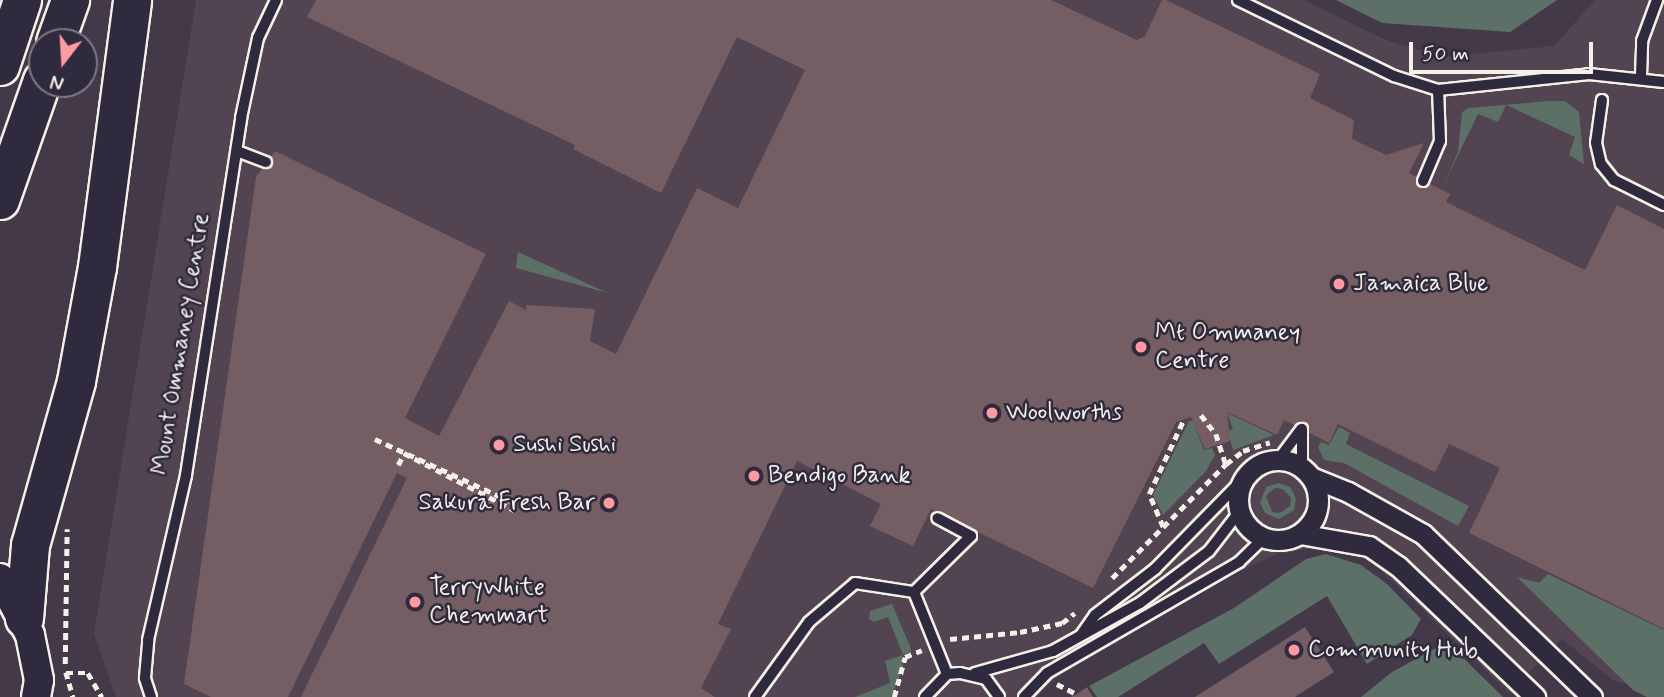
<!DOCTYPE html>
<style>
body{margin:0}
#map{position:relative;width:1664px;height:697px;overflow:hidden;background:#443948;font-family:Mynerve,sans-serif}
div>[style]{position:absolute}
[style*='--x']{left:calc(var(--x)*1px);top:calc(var(--y)*1px);width:calc(var(--w)*1px);rotate:calc(var(--a)*1deg)}
.built>*{inset:0;background:#524450}
.green>*{inset:0;background:#5c7068}
.building>*{inset:0;background:#745d63}
.path>*{height:4.5px;margin-top:-2.25px;transform-origin:0;background:repeating-linear-gradient(90deg,#f4f1e8 0 7px,transparent 0 12px)}
.roads{filter:drop-shadow(2px 0 #f4f1e8) drop-shadow(-2px 0 #f4f1e8) drop-shadow(0 2px #f4f1e8) drop-shadow(0 -2px #f4f1e8)}
.lane>*{height:10px;margin:-5px;padding:0 5px;transform-origin:5px;border-radius:5px;background:#2f2a3d}
.street>*{height:19px;margin:-9.5px;padding:0 9.5px;transform-origin:9.5px;border-radius:9.5px;background:#2f2a3d}
.street>.ring{margin:-9.5px;padding:0;box-sizing:content-box;background:none;border:19px solid #2f2a3d;border-radius:50%}
.secondary>*{height:28px;margin:-14px;padding:0 14px;transform-origin:14px;border-radius:14px;background:#2f2a3d}
.highway>*{height:37px;margin:-18.5px;padding:0 18.5px;transform-origin:18.5px;border-radius:18.5px;background:#2f2a3d}
.dots>*{width:19px;height:19px;translate:-50% -50%;box-sizing:border-box;border:4px solid #2f2a3d;border-radius:50%}
span{translate:-50% -50%;white-space:nowrap;text-align:center;line-height:1.15;-webkit-text-stroke:5px #2f2a3d;paint-order:stroke}
.poi-label{font-size:24px;color:#f4f1e8}
.left{translate:0 -50%;text-align:left}
.right{translate:-100% -50%;text-align:right}
.street-label{font-size:24px;color:#f4f1e8}
.north{position:absolute;left:28px;top:28px;width:70px;height:70px;box-sizing:border-box;background:#2f2a3d;border:2px solid #7e7a81;border-radius:50%;rotate:197deg;font-size:19px;font-weight:700;line-height:28px;text-align:center;color:#f4f1e8}
.north::after{content:'';display:block;margin:auto;width:24px;height:32px;background:#ff9aa2;clip-path:polygon(50% 0,100% 100%,50% 72%,0 100%)}
.scale{position:absolute;left:1409px;top:42px;width:184px;height:32px;box-sizing:border-box;border:4px solid #f4f1e8;border-top:0;padding-left:9px;font-size:21px;line-height:24px;white-space:nowrap;color:#f4f1e8;-webkit-text-stroke:5px #2f2a3d;paint-order:stroke}
</style>
<div id="map">
<div class="built">
<div style="clip-path:polygon(196px 0,1304px 0,1386px 40px,1443px 57px,1554px 46px,1595px 0,1664px 0,1664px 692px,1614px 681px,1562px 639px,1509px 693px,1375px 564px,1342px 549px,1315px 548px,1277px 554px,1203px 589px,1073px 662px,1036px 697px,116px 697px,94px 634px)"></div>
</div>
<div class="green">
<div style="clip-path:polygon(1336px 0,1557px 0,1510px 32px,1382px 23px)"></div>
<div style="clip-path:polygon(1548px 101px,1565px 101px,1579px 112px,1584px 164px,1569px 155px,1575px 137px,1506px 105px,1498px 122px,1478px 114px,1442px 188px,1458px 152px,1462px 112px,1469px 108px)"></div>
<div style="clip-path:polygon(518px 252px,608px 293px,516px 268px)"></div>
<div style="clip-path:polygon(1227px 413px,1274px 435px,1233px 450px,1228px 431px,1233px 429px)"></div>
<div style="clip-path:polygon(1189px 421px,1193px 421px,1204px 450px,1212px 448px,1215px 455px,1206px 471px,1163px 515px,1153px 495px)"></div>
<div style="clip-path:polygon(1339px 427px,1350px 433px,1346px 444px,1469px 506px,1458px 526px,1344px 463px,1324px 460px,1318px 447px,1321px 442px,1329px 445px)"></div>
<div style="clip-path:polygon(evenodd,1278px 483px,1290px 487px,1296px 498px,1294px 510px,1279px 519px,1265px 513px,1260px 503px,1266px 487px,1278px 483px,1283px 489px,1291px 498px,1290px 506px,1280px 513px,1272px 512px,1266px 496px,1275px 488px,1283px 489px)"></div>
<div style="clip-path:polygon(1326px 554px,1361px 565px,1387px 584px,1421px 619px,1412px 635px,1367px 664px,1327px 596px,1219px 664px,1204px 643px,1118px 697px,1097px 697px,1089px 686px,1234px 608px,1306px 559px)"></div>
<div style="clip-path:polygon(1548px 574px,1664px 630px,1664px 697px,1647px 697px,1633px 690px,1517px 577px,1539px 583px)"></div>
<div style="clip-path:polygon(892px 604px,910px 646px,911px 652px,903px 655px,888px 617px,874px 622px,869px 619px,870px 611px)"></div>
<div style="clip-path:polygon(1447px 642px,1503px 697px,1361px 697px,1392px 672px)"></div>
<div style="clip-path:polygon(902px 655px,903px 668px,891px 697px,855px 697px,890px 683px,885px 661px)"></div>
</div>
<div class="building">
<div style="clip-path:polygon(316px 0,1051px 0,1137px 40px,1145px 36px,1162px 0,1166px 0,1320px 74px,1310px 98px,1354px 120px,1352px 139px,1386px 155px,1424px 143px,1409px 173px,1450px 194px,1446px 202px,1585px 270px,1617px 205px,1664px 229px,1664px 629px,1469px 533px,1500px 468px,1449px 444px,1435px 472px,1338px 424px,1329px 443px,1284px 420px,1277px 435px,1227px 412px,1230px 441px,1205px 449px,1191px 417px,1176px 422px,1093px 588px,931px 509px,913px 546px,870px 526px,881px 504px,797px 461px,718px 624px,731px 629px,701px 688px,715px 697px,301px 697px,407px 478px,397px 473px,288px 697px,211px 697px,184px 684px,256px 177px,275px 151px,486px 254px,405px 418px,439px 436px,509px 301px,526px 310px,526px 305px,595px 309px,590px 341px,616px 354px,697px 188px,738px 208px,805px 70px,737px 37px,661px 193px,573px 149px,575px 145px,307px 17px)"></div>
<div style="clip-path:polygon(1305px 627px,1334px 672px,1295px 697px,1195px 697px)"></div>
<div style="clip-path:polygon(1087px 687px,1093px 697px,1071px 697px,1077px 694px)"></div>
</div>
<div class="path">
<div style="--x:1201;--y:415;--w:24;--a:52"></div>
<div style="--x:1216;--y:434;--w:32;--a:72"></div>
<div style="--x:375;--y:439;--w:155;--a:24.7"></div>
<div style="--x:398;--y:465;--w:13;--a:-63"></div>
<div style="--x:404;--y:453;--w:124;--a:27.4"></div>
<div style="--x:1163;--y:527;--w:36;--a:-113"></div>
<div style="--x:1149;--y:494;--w:83;--a:-65"></div>
<div style="--x:1112;--y:578;--w:161;--a:-45"></div>
<div style="--x:1226;--y:464;--w:21;--a:-37"></div>
<div style="--x:1243;--y:451;--w:28;--a:-18"></div>
<div style="--x:950;--y:639;--w:70;--a:-5.7"></div>
<div style="--x:1020;--y:632;--w:43;--a:-12.1"></div>
<div style="--x:1062;--y:623;--w:16;--a:-38"></div>
<div style="--x:65;--y:664;--w:135;--a:-89.2"></div>
<div style="--x:66;--y:672;--w:26;--a:74"></div>
<div style="--x:66;--y:673;--w:22;--a:0"></div>
<div style="--x:88;--y:673;--w:28;--a:60"></div>
<div style="--x:1057;--y:684;--w:22;--a:27"></div>
<div style="--x:894;--y:697;--w:41;--a:-74.6"></div>
<div style="--x:905;--y:657;--w:18;--a:-22"></div>
</div>
<div class="roads">
<div class="lane">
<div style="--x:1238;--y:0;--w:174;--a:26"></div>
<div style="--x:1394;--y:76;--w:46;--a:17.7"></div>
<div style="--x:1438;--y:90;--w:152;--a:-6"></div>
<div style="--x:1589;--y:74;--w:75;--a:6.1"></div>
<div style="--x:1641;--y:76;--w:35;--a:-88"></div>
<div style="--x:1642;--y:41;--w:44;--a:-69.9"></div>
<div style="--x:1602;--y:100;--w:43;--a:97.9"></div>
<div style="--x:1596;--y:143;--w:22;--a:77"></div>
<div style="--x:1601;--y:164;--w:21;--a:51"></div>
<div style="--x:1614;--y:180;--w:56;--a:26.6"></div>
<div style="--x:237;--y:151;--w:31;--a:21"></div>
<div style="--x:1423;--y:181;--w:43;--a:-67"></div>
<div style="--x:1440;--y:141;--w:51;--a:-92.2"></div>
<div style="--x:1302;--y:429;--w:39;--a:90"></div>
<div style="--x:1278;--y:460;--w:39;--a:-53"></div>
<div style="--x:914;--y:592;--w:80;--a:-44.5"></div>
<div style="--x:971;--y:536;--w:38;--a:-152"></div>
<div style="--x:1081;--y:635;--w:24;--a:-55"></div>
<div style="--x:1095;--y:615;--w:76;--a:-37.5"></div>
<div style="--x:1155;--y:569;--w:130;--a:-45.6"></div>
<div style="--x:975;--y:673;--w:81;--a:-15.8"></div>
<div style="--x:1053;--y:651;--w:99;--a:-28.9"></div>
<div style="--x:1140;--y:603;--w:86;--a:-37"></div>
<div style="--x:1209;--y:551;--w:49;--a:-52.4"></div>
<div style="--x:151;--y:697;--w:20;--a:-108"></div>
<div style="--x:145;--y:678;--w:38;--a:-85"></div>
<div style="--x:148;--y:640;--w:169;--a:-77"></div>
<div style="--x:186;--y:475;--w:361;--a:-81.2"></div>
<div style="--x:241;--y:118;--w:82;--a:-78"></div>
<div style="--x:258;--y:38;--w:42;--a:-64.7"></div>
<div style="--x:755;--y:697;--w:92;--a:-54.2"></div>
<div style="--x:809;--y:622;--w:60;--a:-40.3"></div>
<div style="--x:855;--y:583;--w:60;--a:8.7"></div>
<div style="--x:914;--y:592;--w:88;--a:68.1"></div>
<div style="--x:925;--y:697;--w:32;--a:-46"></div>
<div style="--x:947;--y:674;--w:13;--a:-4"></div>
<div style="--x:960;--y:673;--w:27;--a:13"></div>
<div style="--x:986;--y:679;--w:22;--a:54"></div>
<div style="--x:1024;--y:697;--w:33;--a:-46"></div>
<div style="--x:1047;--y:673;--w:222;--a:-30"></div>
<div style="--x:1239;--y:562;--w:35;--a:-44"></div>
</div>
<div class="street">
<div class="ring" style="left:1238px;top:460px;width:61px;height:61px"></div>
<div style="--x:1311;--y:477;--w:40;--a:22"></div>
<div style="--x:1348;--y:492;--w:86;--a:29.2"></div>
<div style="--x:1423;--y:534;--w:235;--a:44"></div>
<div style="--x:1300;--y:534;--w:70;--a:9.9"></div>
<div style="--x:1369;--y:546;--w:35;--a:35"></div>
<div style="--x:1398;--y:566;--w:190;--a:43.7"></div>
</div>
<div class="secondary">
<div style="--x:0;--y:578;--w:64;--a:62.2"></div>
<div style="--x:30;--y:635;--w:46;--a:78.7"></div>
<div style="--x:39;--y:680;--w:17;--a:100"></div>
</div>
<div class="highway">
<div style="--x:55;--y:42;--w:45;--a:-70.3"></div>
<div style="--x:0;--y:66;--w:70;--a:-71.6"></div>
<div style="--x:0;--y:200;--w:127;--a:-70.7"></div>
<div style="--x:24;--y:618;--w:73;--a:-85.3"></div>
<div style="--x:30;--y:545;--w:170;--a:-74.3"></div>
<div style="--x:76;--y:381;--w:116;--a:-79.6"></div>
<div style="--x:97;--y:267;--w:269;--a:-82.5"></div>
</div>
</div>
<div class="dots">
<div style="left:1339px;top:284px;background:#ff9aa2"></div>
<div style="left:1141px;top:347px;background:#ff9aa2"></div>
<div style="left:992px;top:413px;background:#ff9aa2"></div>
<div style="left:499px;top:445px;background:#ff9aa2"></div>
<div style="left:754px;top:476px;background:#ff9aa2"></div>
<div style="left:609px;top:503px;background:#ff9aa2"></div>
<div style="left:415px;top:602px;background:#ff9aa2"></div>
<div style="left:1294px;top:650px;background:#ff9aa2"></div>
</div>
<div class="poi-label">
<span class="left" style="left:1353px;top:284px">Jamaica Blue</span>
<span class="left" style="left:1155px;top:347px">Mt Ommaney<br>Centre</span>
<span class="left" style="left:1006px;top:413px">Woolworths</span>
<span class="left" style="left:513px;top:445px">Sushi Sushi</span>
<span class="left" style="left:768px;top:476px">Bendigo Bank</span>
<span class="right" style="left:595px;top:503px">Sakura Fresh Bar</span>
<span class="left" style="left:429px;top:602px">TerryWhite<br>Chemmart</span>
<span class="left" style="left:1308px;top:650px">Community Hub</span>
</div>
<div class="street-label">
<span style="left:181px;top:344px;rotate:-81deg">Mount Ommaney Centre</span>
</div>
<div class="north">N</div>
<div class="scale">50 m</div>
</div>
